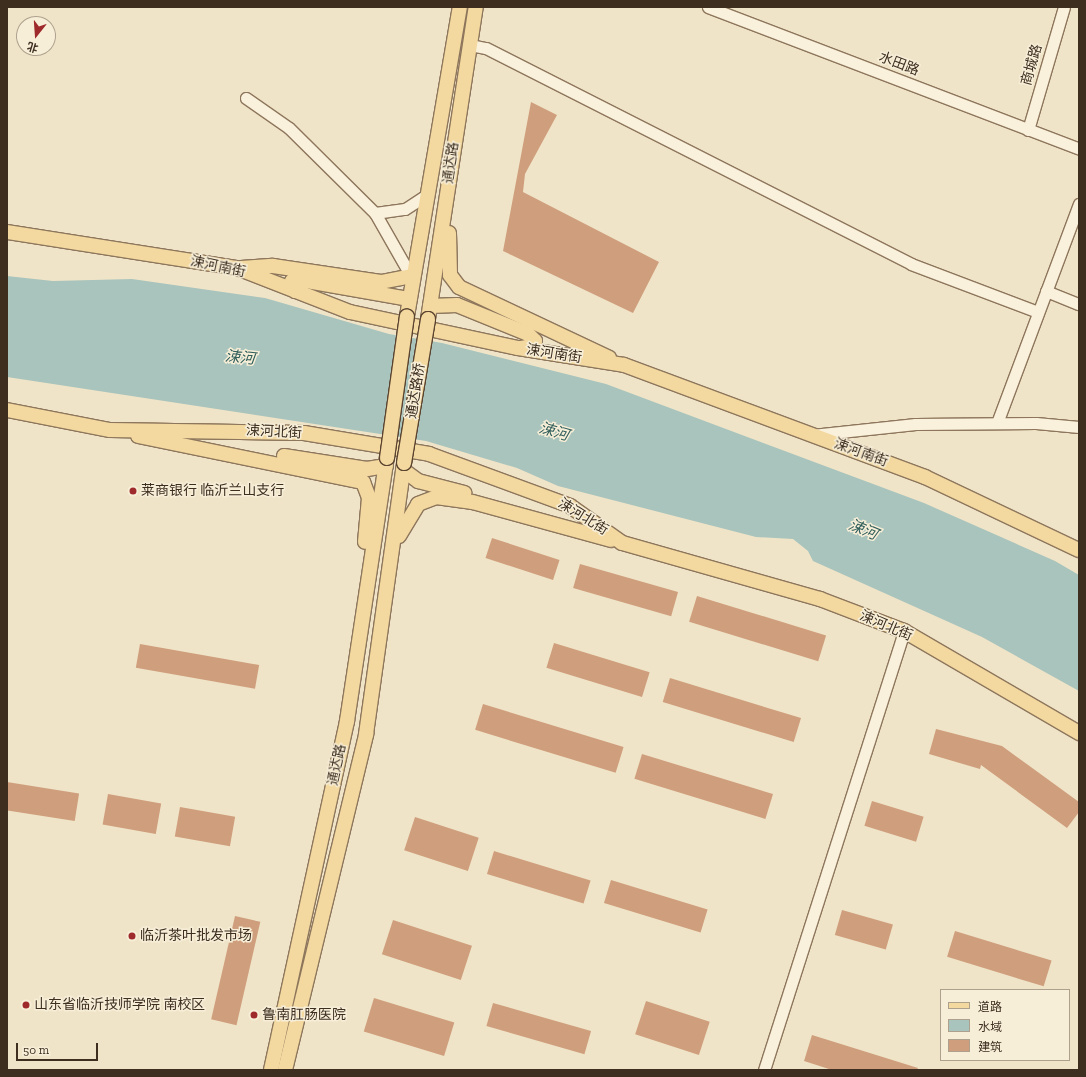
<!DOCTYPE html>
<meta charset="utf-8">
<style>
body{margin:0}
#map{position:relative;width:1086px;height:1077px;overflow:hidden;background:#f0e4c8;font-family:"Zilla Slab","Noto Sans SC",serif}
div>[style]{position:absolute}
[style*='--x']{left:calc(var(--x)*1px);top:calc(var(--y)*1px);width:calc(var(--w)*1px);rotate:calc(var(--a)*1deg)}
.water>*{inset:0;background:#a9c4bc}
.building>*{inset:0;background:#cf9f7d;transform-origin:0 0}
.roads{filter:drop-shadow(1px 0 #8d765c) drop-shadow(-1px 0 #8d765c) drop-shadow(0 1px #8d765c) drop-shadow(0 -1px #8d765c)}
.minor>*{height:11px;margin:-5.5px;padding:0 5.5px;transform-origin:5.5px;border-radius:5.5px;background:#faf1dc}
.major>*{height:14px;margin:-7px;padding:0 7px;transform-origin:7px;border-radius:7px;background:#f3d9a0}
.bridges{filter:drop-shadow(1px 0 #5b4430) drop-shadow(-1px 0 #5b4430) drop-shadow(0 1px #5b4430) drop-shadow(0 -1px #5b4430)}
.major-bridge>*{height:14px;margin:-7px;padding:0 7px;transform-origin:7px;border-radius:7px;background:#f3d9a0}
.dots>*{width:11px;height:11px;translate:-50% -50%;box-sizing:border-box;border:2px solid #f7eed8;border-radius:50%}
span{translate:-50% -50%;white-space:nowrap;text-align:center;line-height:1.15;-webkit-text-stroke:3px #f7eed8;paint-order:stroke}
.street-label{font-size:14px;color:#3d2e20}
.poi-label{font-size:14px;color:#3d2e20}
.left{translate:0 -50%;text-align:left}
.water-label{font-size:15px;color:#2f5d5a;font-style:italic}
.frame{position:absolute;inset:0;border:8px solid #3d2e20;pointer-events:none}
.legend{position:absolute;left:940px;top:989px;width:130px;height:72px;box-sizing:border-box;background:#f7eed8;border:1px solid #ada18e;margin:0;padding:5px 7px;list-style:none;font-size:12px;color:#3d2e20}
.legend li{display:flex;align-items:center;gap:8px;height:20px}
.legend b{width:20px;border:1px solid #ada18e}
.north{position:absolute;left:16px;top:16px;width:40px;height:40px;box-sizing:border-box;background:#f7eed8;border:1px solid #ada18e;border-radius:50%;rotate:197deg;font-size:11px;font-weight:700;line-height:16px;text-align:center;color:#3d2e20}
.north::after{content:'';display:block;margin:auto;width:14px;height:18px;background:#9e2a2b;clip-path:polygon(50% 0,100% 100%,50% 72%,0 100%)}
.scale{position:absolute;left:16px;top:1043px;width:82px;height:18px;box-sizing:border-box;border:2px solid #3d2e20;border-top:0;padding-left:5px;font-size:12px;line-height:14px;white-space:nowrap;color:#3d2e20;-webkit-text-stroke:3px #f7eed8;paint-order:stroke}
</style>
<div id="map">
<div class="water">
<div style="clip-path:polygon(7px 276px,53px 281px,132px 279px,265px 298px,389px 334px,442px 343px,606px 384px,924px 503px,1055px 561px,1079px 575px,1079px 691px,982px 637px,813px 561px,808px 551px,793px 539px,756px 537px,558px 486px,517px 468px,426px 441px,7px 377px)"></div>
</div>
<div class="building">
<div style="clip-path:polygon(531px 102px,557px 115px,525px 174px,523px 192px,659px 262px,633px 313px,503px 251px)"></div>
<div style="left:492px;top:538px;width:71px;height:21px;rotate:18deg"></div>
<div style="left:580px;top:564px;width:102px;height:25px;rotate:16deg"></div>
<div style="left:697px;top:596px;width:135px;height:27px;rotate:17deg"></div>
<div style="left:554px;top:643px;width:100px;height:26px;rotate:17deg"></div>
<div style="left:140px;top:644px;width:121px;height:24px;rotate:10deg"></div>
<div style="left:670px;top:678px;width:137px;height:25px;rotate:17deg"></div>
<div style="left:483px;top:704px;width:147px;height:27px;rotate:17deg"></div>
<div style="clip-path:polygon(936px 729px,1002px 746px,1079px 802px,1079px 812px,1067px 828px,981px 765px,980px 769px,929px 754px)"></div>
<div style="left:642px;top:754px;width:137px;height:26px;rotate:17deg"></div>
<div style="left:7px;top:782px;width:73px;height:28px;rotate:9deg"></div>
<div style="left:108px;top:794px;width:54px;height:31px;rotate:10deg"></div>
<div style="left:872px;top:801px;width:54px;height:26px;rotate:17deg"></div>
<div style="left:180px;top:807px;width:56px;height:30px;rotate:10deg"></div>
<div style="left:415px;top:817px;width:67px;height:35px;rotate:18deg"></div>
<div style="left:494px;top:851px;width:101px;height:24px;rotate:17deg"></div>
<div style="left:611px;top:880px;width:101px;height:24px;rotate:17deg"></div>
<div style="left:842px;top:910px;width:53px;height:26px;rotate:16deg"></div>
<div style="left:235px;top:916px;width:26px;height:106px;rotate:13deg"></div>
<div style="left:393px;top:920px;width:83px;height:36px;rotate:18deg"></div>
<div style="left:955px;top:931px;width:101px;height:27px;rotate:17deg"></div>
<div style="left:374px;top:998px;width:84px;height:35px;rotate:17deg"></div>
<div style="left:646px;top:1001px;width:67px;height:35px;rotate:18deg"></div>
<div style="left:493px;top:1003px;width:102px;height:24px;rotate:16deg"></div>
<div style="clip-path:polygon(812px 1035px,918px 1068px,917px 1070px,832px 1070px,804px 1061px)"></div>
</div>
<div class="roads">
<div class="minor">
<div style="--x:708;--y:7;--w:397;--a:20.9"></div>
<div style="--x:470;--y:45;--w:16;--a:11"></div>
<div style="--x:486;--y:48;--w:477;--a:26.9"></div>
<div style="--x:911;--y:264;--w:136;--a:20.7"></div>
<div style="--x:246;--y:98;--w:52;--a:34.9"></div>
<div style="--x:289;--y:128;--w:121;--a:44.7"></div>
<div style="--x:375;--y:213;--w:73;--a:60.3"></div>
<div style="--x:1028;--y:130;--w:128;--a:-73.7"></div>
<div style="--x:375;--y:213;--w:30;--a:-8"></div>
<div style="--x:405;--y:209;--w:24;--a:-33"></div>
<div style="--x:1046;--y:291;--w:35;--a:22"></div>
<div style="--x:997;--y:423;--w:234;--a:-69.5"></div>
<div style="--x:812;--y:435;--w:104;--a:-6.1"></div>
<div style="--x:915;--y:424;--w:121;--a:-0.5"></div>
<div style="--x:1036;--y:423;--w:43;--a:5.3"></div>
<div style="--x:764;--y:1070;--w:461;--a:-72.3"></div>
</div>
<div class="major">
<div style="--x:7;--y:232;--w:233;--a:8.9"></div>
<div style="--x:237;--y:268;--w:121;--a:21.3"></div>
<div style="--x:350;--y:312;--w:172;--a:12.1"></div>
<div style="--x:518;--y:348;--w:107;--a:9.1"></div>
<div style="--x:624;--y:365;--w:321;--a:20.4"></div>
<div style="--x:925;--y:477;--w:170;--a:25.4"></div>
<div style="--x:449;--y:233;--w:42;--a:88.6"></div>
<div style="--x:450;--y:275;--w:15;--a:53"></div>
<div style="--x:459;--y:287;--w:166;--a:25.3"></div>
<div style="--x:241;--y:268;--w:32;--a:-4"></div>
<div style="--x:273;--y:266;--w:109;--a:8.4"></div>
<div style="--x:381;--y:282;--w:31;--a:-11"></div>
<div style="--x:295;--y:291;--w:10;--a:-107"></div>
<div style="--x:292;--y:281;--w:15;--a:0"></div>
<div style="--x:307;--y:281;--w:104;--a:10"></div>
<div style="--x:430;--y:306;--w:27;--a:-2"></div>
<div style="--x:457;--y:305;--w:77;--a:22.2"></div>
<div style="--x:528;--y:334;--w:10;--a:45"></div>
<div style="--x:535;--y:341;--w:5;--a:112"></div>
<div style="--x:533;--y:346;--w:12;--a:171"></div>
<div style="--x:407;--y:316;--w:314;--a:-80.3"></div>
<div style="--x:428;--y:319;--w:316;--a:-81.3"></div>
<div style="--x:7;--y:410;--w:105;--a:11"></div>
<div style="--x:110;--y:430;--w:194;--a:0.9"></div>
<div style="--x:304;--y:433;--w:127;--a:9.5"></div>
<div style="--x:429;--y:454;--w:150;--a:20.2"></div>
<div style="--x:570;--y:506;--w:64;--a:35.4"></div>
<div style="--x:622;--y:543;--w:206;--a:15.8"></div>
<div style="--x:820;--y:599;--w:90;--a:20.9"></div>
<div style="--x:904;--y:631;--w:203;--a:30.2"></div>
<div style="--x:138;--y:436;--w:230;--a:11.6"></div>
<div style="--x:363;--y:482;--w:17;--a:69"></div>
<div style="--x:369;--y:498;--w:44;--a:95.2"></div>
<div style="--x:284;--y:456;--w:84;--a:8.9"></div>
<div style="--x:367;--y:469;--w:19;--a:-9"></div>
<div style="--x:403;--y:470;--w:19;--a:36"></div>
<div style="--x:418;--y:481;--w:48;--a:14.6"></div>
<div style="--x:399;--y:536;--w:37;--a:-59"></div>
<div style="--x:418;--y:504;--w:19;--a:-21"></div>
<div style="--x:436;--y:497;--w:37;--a:8"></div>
<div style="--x:473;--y:502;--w:143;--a:15.4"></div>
<div style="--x:271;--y:1070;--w:357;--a:-77.7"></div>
<div style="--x:347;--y:721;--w:266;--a:-81.4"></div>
<div style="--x:285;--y:1070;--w:346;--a:-76.4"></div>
<div style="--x:366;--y:734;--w:274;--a:-82"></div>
</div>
</div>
<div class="bridges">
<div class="major-bridge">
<div style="--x:387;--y:458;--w:143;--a:-82"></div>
<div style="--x:404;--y:463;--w:146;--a:-80.5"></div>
</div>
</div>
<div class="dots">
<div style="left:133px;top:491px;background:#9e2a2b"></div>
<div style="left:132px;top:936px;background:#9e2a2b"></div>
<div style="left:26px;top:1005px;background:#9e2a2b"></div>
<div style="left:254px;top:1015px;background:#9e2a2b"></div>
</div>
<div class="street-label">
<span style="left:899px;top:64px;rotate:21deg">水田路</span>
<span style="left:1032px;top:65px;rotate:-74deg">商城路</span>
<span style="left:451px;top:163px;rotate:-82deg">通达路</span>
<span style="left:218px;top:267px;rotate:12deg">涑河南街</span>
<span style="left:554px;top:354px;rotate:9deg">涑河南街</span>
<span style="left:416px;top:391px;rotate:-81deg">通达路桥</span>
<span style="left:274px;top:432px;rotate:3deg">涑河北街</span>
<span style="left:861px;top:453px;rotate:20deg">涑河南街</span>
<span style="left:583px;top:517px;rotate:32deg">涑河北街</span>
<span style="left:886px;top:626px;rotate:23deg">涑河北街</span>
<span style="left:337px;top:765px;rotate:-78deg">通达路</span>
</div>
<div class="poi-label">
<span class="left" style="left:141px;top:491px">莱商银行 临沂兰山支行</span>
<span class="left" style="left:140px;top:936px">临沂茶叶批发市场</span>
<span class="left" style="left:34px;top:1005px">山东省临沂技师学院 南校区</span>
<span class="left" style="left:262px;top:1015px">鲁南肛肠医院</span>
</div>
<div class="water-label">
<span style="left:240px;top:358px;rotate:6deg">涑河</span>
<span style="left:554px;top:432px;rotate:16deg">涑河</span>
<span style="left:863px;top:530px;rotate:22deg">涑河</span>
</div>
<div class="frame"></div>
<ul class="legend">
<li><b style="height:5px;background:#f3d9a0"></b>道路</li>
<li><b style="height:11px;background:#a9c4bc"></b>水域</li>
<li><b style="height:11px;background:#cf9f7d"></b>建筑</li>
</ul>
<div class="north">北</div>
<div class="scale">50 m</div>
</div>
